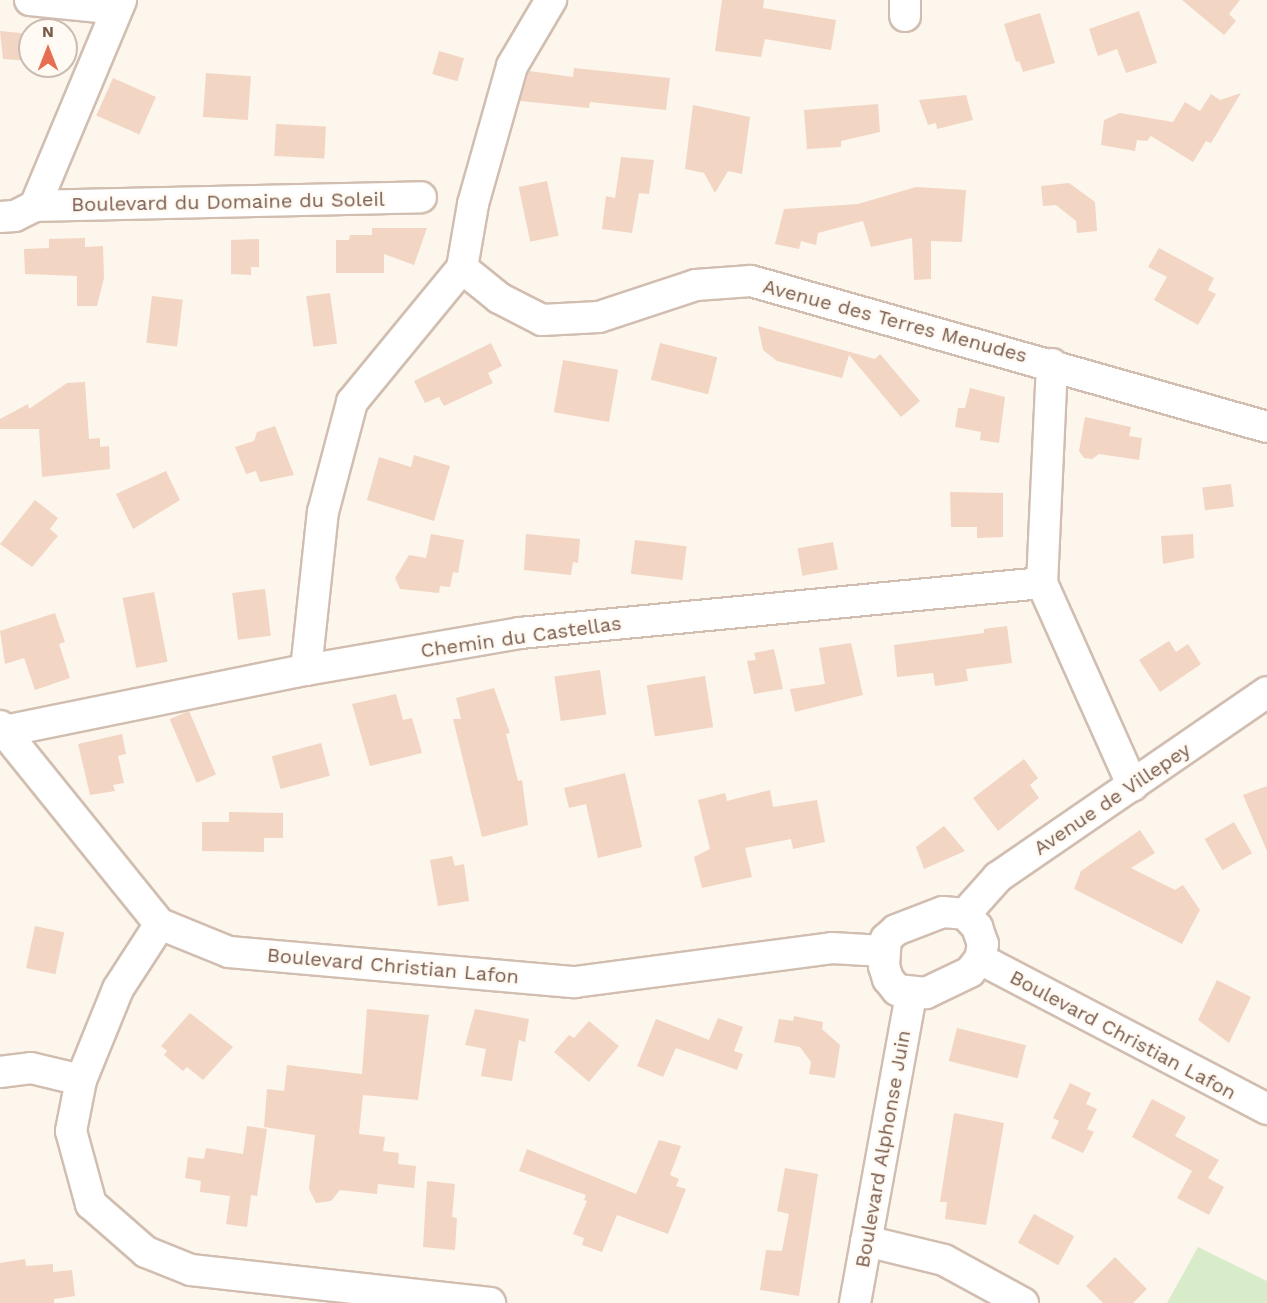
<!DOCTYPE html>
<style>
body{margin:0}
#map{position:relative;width:1267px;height:1303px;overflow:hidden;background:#fdf6ec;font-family:"Work Sans",sans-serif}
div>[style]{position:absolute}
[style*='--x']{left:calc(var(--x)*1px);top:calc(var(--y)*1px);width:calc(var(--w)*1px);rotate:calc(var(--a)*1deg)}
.green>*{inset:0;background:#d8ecc9}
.building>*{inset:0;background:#f3d5c3;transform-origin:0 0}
.roads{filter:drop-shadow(2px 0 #d1beb0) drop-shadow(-2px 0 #d1beb0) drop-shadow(0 2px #d1beb0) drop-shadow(0 -2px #d1beb0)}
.minor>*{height:30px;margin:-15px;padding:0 15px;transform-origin:15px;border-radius:15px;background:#fff}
span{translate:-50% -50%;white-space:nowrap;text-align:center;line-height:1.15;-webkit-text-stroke:5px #fffaf3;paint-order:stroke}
.street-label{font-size:20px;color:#7a5c4d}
.north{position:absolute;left:18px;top:18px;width:60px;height:60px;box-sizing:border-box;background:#fffaf3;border:2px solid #cabbb1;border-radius:50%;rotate:0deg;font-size:16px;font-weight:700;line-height:24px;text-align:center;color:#7a5c4d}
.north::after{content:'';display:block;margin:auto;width:21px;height:27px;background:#e76f51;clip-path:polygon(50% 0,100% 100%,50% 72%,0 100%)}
</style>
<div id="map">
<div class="green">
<div style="clip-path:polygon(1198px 1247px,1267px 1281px,1267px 1303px,1167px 1303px)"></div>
</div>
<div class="building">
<div style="clip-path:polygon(722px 0,764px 0,763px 8px,836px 20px,831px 50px,765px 39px,761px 57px,715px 51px)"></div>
<div style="clip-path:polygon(1182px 0,1240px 0,1229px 14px,1236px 21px,1224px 35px)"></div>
<div style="clip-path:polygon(1139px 11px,1157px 63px,1126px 73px,1117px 49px,1098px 56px,1089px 29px)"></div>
<div style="clip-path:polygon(1040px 13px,1055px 63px,1023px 72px,1019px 61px,1016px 62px,1004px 24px)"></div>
<div style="clip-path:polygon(0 31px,30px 34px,30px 61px,3px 59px)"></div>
<div style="left:439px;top:51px;width:26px;height:24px;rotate:16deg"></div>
<div style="clip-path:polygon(574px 68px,670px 78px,666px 110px,590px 102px,589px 108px,520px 101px,529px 71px,573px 77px)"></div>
<div style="left:206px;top:73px;width:45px;height:44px;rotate:4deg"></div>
<div style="left:113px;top:78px;width:47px;height:41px;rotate:24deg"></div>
<div style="clip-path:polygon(1241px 93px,1211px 143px,1206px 141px,1193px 162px,1151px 136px,1147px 141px,1137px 140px,1135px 151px,1101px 145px,1104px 120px,1120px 113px,1173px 122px,1185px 102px,1200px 111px,1211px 94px,1220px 100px)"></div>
<div style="clip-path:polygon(966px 95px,973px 120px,937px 129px,936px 123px,928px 125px,919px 100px)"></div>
<div style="clip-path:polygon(878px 104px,880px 132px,841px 141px,841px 147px,807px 149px,804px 110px)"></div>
<div style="clip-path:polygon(693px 105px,750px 117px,742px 174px,728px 171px,715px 193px,704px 173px,685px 169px)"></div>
<div style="left:276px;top:124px;width:50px;height:32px;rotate:3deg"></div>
<div style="clip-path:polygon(621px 157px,654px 160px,649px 194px,639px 193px,632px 233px,602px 229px,606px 196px,615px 198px)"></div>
<div style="left:547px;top:181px;width:56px;height:29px;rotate:78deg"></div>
<div style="clip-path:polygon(1069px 183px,1095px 202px,1097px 231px,1077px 233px,1076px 221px,1056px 205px,1043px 206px,1041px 186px)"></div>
<div style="clip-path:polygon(916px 187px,966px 190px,962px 242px,931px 241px,931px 279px,914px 280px,912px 238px,871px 247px,863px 221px,818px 233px,816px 245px,801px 241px,799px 249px,775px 244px,784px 209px,858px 204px)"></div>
<div style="clip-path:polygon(372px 228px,427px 228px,414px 265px,384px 254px,384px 273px,336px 273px,336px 240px,349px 240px,350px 235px,372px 235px)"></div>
<div style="clip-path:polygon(85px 238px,85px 247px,103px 246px,104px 278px,97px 306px,77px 306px,77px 276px,25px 274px,24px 249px,49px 248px,49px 239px)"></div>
<div style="clip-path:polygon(259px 239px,259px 267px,251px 267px,251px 275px,231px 274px,231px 240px)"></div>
<div style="clip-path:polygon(1159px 248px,1214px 278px,1208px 290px,1216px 294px,1198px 325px,1154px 300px,1167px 277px,1148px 267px)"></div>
<div style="left:330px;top:293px;width:51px;height:24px;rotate:82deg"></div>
<div style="left:152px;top:296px;width:31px;height:47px;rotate:7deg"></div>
<div style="clip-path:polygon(758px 326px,875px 359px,880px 354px,920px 401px,901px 417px,849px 355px,842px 378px,777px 361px,763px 350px)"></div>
<div style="clip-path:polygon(491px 343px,502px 366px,488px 373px,493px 383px,444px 406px,439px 397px,425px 403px,414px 381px)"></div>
<div style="left:660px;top:343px;width:59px;height:38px;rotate:14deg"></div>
<div style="left:563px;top:360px;width:56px;height:53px;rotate:10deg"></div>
<div style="clip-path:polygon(85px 382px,89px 439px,100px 438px,100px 447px,109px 446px,110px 469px,42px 477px,39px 429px,0 429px,0 419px,28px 404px,29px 409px,67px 383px)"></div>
<div style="clip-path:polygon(970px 388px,1005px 397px,999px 443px,980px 440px,981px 432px,955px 427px,958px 408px,965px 408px)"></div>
<div style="clip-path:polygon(1085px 417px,1131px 427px,1129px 436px,1142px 438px,1139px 460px,1099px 454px,1092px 459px,1084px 458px,1079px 451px)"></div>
<div style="clip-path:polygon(275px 426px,294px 475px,260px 482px,256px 471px,246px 474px,235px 447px,254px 441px,257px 432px)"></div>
<div style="clip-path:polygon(414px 455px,450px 466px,434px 521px,367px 500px,379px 457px,411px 467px)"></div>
<div style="clip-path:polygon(166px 471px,180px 500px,133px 529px,116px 494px)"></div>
<div style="left:1231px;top:484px;width:23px;height:29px;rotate:83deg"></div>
<div style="clip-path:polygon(950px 492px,1003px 493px,1003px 537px,977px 538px,977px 527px,951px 527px)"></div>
<div style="clip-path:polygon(35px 500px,58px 518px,50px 529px,58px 536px,32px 567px,0 544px)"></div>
<div style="clip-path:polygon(431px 534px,464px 540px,458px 573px,453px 572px,450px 587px,440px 586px,439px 593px,400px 589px,395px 578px,409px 555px,426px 558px)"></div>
<div style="clip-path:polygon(526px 534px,580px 539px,578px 563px,573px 562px,571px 575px,524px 570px)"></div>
<div style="clip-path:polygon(1193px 534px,1194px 558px,1163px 564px,1161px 536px)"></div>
<div style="left:635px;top:540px;width:52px;height:34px;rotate:7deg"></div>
<div style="left:833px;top:542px;width:28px;height:36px;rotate:80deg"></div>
<div style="left:265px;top:589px;width:47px;height:33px;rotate:83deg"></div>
<div style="left:154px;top:592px;width:71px;height:32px;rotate:79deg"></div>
<div style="clip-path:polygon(55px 613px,65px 642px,59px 644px,70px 678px,35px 690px,24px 658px,5px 664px,0 631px)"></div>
<div style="clip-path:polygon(1007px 626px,1012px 663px,966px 669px,968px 681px,935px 686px,933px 673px,897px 677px,894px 645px,984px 633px,984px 629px)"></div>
<div style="clip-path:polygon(1169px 641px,1176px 652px,1188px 644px,1201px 664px,1160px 692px,1139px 660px)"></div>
<div style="clip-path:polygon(851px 643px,863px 695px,795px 712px,790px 689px,825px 684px,819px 648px)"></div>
<div style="clip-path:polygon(774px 649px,783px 689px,754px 694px,747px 661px,756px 660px,754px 653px)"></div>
<div style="left:600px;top:670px;width:45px;height:46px;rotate:82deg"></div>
<div style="left:705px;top:676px;width:52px;height:59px;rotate:81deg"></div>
<div style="clip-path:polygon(494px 688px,510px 733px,506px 734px,518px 781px,522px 780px,528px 825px,482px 837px,453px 719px,461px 719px,456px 698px)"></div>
<div style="clip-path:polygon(396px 694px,403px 720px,412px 718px,422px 753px,370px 766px,352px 704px)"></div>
<div style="left:189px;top:711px;width:69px;height:21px;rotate:67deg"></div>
<div style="clip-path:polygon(122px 734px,126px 754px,118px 756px,124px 783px,113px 785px,115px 791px,90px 795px,78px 744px)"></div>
<div style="left:321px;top:743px;width:34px;height:51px;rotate:75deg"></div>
<div style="clip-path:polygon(1024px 759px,1038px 778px,1030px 785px,1039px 798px,998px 831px,973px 798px)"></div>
<div style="clip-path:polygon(625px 773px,642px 847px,598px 858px,586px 804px,569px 808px,564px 788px)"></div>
<div style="clip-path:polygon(1267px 786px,1267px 851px,1243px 795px)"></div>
<div style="clip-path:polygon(770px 790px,773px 807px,817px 800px,825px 842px,793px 849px,791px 839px,745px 848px,752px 877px,702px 888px,694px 857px,710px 849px,698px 800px,725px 793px,727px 801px)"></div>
<div style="clip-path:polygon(229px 812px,283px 813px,283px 838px,264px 838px,264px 852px,202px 851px,202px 822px,229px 822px)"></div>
<div style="left:1234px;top:822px;width:36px;height:34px;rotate:60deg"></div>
<div style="clip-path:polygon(944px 826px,965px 851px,924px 869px,916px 847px)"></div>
<div style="clip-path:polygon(1140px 830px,1155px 853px,1131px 868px,1175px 890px,1183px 885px,1200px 910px,1182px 944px,1074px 889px,1081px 871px)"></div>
<div style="clip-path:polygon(452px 856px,455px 866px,464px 864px,469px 901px,438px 906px,430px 860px)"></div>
<div style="left:35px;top:926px;width:30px;height:43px;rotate:12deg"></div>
<div style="clip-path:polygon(1217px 980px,1251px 997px,1229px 1043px,1198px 1020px)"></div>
<div style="clip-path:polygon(367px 1009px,429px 1015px,418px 1100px,363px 1095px,359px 1134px,385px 1137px,383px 1151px,399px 1153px,398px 1164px,416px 1166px,414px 1188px,378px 1184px,377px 1194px,340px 1190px,331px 1201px,316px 1203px,309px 1189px,315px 1135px,264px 1127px,267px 1089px,284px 1091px,287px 1065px,362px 1074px)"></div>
<div style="clip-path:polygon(475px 1009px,529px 1019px,525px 1042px,519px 1040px,512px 1081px,481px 1076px,486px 1049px,465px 1045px)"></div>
<div style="clip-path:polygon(190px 1013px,233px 1047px,203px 1080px,187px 1067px,183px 1071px,164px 1055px,167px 1051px,161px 1046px)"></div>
<div style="clip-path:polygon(794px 1016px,823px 1022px,822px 1029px,840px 1045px,835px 1078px,809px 1074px,811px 1062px,800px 1047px,774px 1042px,779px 1019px,793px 1021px)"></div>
<div style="clip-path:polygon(718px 1018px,743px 1027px,734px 1051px,743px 1054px,737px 1070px,676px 1048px,663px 1077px,637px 1066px,656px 1019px,709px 1040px)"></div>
<div style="clip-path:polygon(589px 1021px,619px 1046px,589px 1082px,554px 1052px,569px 1035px,574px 1038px)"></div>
<div style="left:957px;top:1028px;width:71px;height:34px;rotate:14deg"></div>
<div style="clip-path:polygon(1070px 1083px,1091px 1093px,1086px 1104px,1097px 1109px,1087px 1129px,1094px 1132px,1083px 1153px,1051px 1138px,1059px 1121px,1053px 1118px)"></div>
<div style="clip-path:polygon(1152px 1099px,1186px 1117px,1175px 1136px,1219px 1160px,1208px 1178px,1224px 1187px,1209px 1215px,1177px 1198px,1192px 1171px,1132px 1137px)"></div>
<div style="clip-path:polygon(954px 1113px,1004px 1123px,986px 1225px,945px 1219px,947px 1202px,940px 1202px)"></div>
<div style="clip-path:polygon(247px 1126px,267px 1129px,257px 1196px,251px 1195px,247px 1227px,226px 1224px,230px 1196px,200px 1192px,201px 1181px,185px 1178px,188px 1157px,204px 1159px,206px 1148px,243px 1154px)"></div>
<div style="clip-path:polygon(659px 1140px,681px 1146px,670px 1175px,679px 1179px,676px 1186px,686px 1189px,668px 1234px,617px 1215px,602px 1252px,582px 1245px,584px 1238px,573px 1234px,587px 1201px,584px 1200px,586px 1195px,519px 1171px,527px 1149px,636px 1194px)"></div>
<div style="clip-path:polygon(785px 1168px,818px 1174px,799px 1296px,760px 1290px,766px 1250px,782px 1251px,789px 1214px,777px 1211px)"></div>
<div style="clip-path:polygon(427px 1181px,455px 1184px,452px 1217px,457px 1218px,455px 1250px,423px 1247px)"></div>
<div style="left:1034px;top:1214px;width:46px;height:33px;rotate:29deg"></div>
<div style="clip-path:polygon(1115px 1257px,1147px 1289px,1133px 1303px,1103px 1303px,1086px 1286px)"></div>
<div style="clip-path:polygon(25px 1259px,26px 1266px,53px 1264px,53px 1272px,72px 1270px,75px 1296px,54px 1299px,54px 1303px,0 1303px,0 1263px)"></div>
</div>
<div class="roads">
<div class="minor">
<div style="--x:30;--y:0;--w:87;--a:5.9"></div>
<div style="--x:905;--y:0;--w:16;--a:90"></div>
<div style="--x:35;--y:206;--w:223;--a:-67.3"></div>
<div style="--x:0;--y:217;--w:15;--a:-4"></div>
<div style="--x:15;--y:216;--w:22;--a:-27"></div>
<div style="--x:35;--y:206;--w:386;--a:-1.3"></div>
<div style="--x:462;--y:268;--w:48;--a:39"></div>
<div style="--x:499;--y:298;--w:48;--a:27.1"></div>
<div style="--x:542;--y:320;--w:57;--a:-3"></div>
<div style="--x:599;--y:317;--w:102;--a:-18.3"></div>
<div style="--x:696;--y:285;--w:55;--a:-4.2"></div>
<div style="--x:751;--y:281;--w:536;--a:15.8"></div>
<div style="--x:1052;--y:364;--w:219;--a:92.6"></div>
<div style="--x:1042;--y:583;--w:222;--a:65.9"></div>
<div style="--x:306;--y:670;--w:159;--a:-83.9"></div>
<div style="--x:323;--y:512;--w:114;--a:-75.2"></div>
<div style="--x:352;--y:402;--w:173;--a:-50.6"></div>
<div style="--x:462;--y:268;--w:65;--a:-80.2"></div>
<div style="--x:473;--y:204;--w:143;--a:-74.2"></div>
<div style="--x:512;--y:66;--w:77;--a:-59.4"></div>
<div style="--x:0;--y:726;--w:255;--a:51.1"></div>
<div style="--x:160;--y:924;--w:74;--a:22.1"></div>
<div style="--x:229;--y:952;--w:347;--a:5"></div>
<div style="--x:575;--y:982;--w:259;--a:-7.5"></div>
<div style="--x:832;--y:948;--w:51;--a:3.4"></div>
<div style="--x:5;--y:731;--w:307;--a:-11.5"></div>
<div style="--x:306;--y:670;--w:217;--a:-9.8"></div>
<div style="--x:520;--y:633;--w:524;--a:-5.47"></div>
<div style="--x:943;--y:912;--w:22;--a:5"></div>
<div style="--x:965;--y:914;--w:18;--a:47"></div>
<div style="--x:977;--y:927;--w:18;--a:71"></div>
<div style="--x:983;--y:944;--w:15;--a:101"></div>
<div style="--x:980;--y:959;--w:16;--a:128"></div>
<div style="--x:970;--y:972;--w:49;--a:154.5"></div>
<div style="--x:926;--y:993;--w:29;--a:-174"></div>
<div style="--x:897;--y:990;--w:14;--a:-129"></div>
<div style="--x:888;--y:979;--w:14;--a:-107"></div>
<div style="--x:884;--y:966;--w:27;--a:-86"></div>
<div style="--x:886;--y:939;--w:13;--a:-42"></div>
<div style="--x:896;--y:930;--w:50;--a:-21"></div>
<div style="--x:965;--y:914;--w:50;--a:-48.3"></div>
<div style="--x:998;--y:877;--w:326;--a:-34.5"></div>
<div style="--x:160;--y:924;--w:77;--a:122.9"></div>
<div style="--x:118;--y:989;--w:98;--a:112.1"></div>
<div style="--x:81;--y:1080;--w:52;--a:101.1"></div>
<div style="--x:71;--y:1131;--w:76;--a:74.7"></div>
<div style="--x:91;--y:1204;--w:73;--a:41.1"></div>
<div style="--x:146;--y:1252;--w:48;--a:21.8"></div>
<div style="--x:191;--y:1270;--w:301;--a:6.3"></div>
<div style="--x:980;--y:959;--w:324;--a:27.6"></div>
<div style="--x:0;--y:1072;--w:31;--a:-7"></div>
<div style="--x:31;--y:1068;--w:51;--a:13.5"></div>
<div style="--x:866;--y:1241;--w:80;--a:13.7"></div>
<div style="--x:944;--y:1260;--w:90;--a:28.6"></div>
<div style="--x:855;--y:1303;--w:314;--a:-79.7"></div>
</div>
</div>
<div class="street-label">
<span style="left:228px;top:202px;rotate:-1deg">Boulevard du Domaine du Soleil</span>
<span style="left:895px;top:321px;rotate:15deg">Avenue des Terres Menudes</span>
<span style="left:521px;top:637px;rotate:-8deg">Chemin du Castellas</span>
<span style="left:1112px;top:799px;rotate:-34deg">Avenue de Villepey</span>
<span style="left:393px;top:966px;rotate:5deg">Boulevard Christian Lafon</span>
<span style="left:1123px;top:1035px;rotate:28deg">Boulevard Christian Lafon</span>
<span style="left:883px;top:1149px;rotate:-80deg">Boulevard Alphonse Juin</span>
</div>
<div class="north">N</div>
</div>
